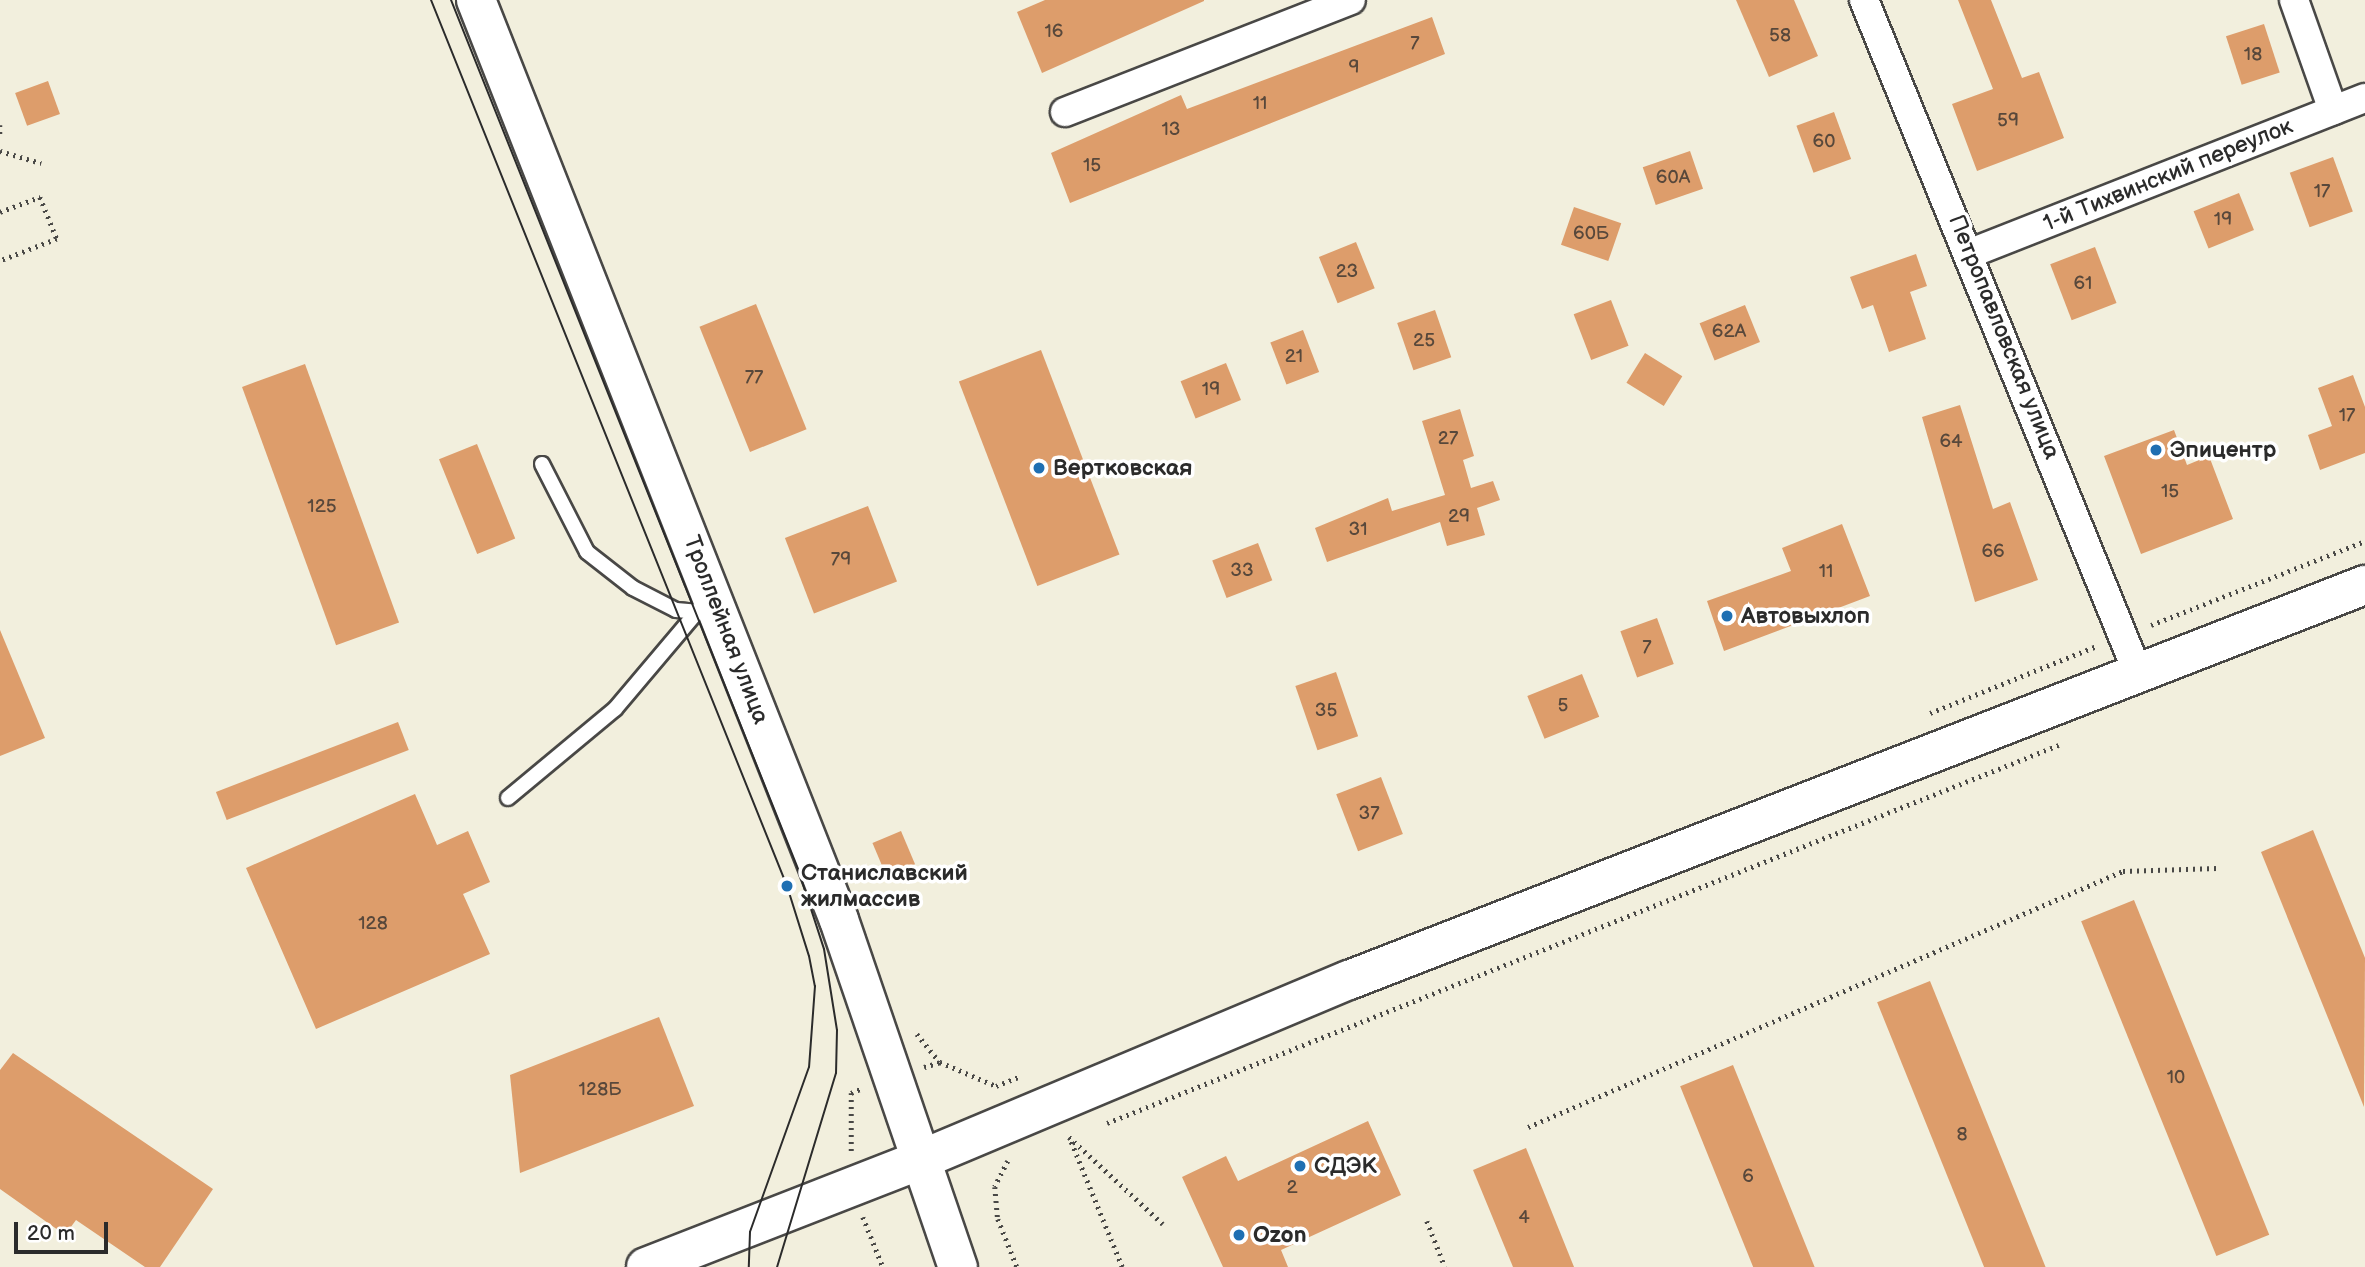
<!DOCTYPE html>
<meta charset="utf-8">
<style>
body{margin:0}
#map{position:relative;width:2365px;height:1267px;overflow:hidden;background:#f2efdd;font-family:"Balsamiq Sans",sans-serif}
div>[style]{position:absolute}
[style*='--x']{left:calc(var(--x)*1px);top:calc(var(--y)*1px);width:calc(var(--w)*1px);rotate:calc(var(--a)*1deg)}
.building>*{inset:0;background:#dd9d6b;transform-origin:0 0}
.path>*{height:4.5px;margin-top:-2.25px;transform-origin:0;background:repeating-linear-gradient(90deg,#494846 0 2px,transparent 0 7px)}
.roads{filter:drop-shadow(2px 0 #494846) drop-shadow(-2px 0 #494846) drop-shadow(0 2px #494846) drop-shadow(0 -2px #494846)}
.service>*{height:14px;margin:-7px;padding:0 7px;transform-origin:7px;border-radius:7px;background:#fff}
.minor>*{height:28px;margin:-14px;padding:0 14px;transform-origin:14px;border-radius:14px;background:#fff}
.secondary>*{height:38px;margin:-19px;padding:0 19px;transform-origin:19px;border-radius:19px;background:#fff}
.primary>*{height:38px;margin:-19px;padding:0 19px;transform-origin:19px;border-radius:19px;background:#fff}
.tram>*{height:2px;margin:-1px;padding:0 1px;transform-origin:1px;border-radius:1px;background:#2b2b2b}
.dots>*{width:19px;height:19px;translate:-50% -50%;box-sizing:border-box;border:4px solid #fff;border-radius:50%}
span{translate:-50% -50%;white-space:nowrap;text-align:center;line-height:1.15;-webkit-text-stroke:7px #fff;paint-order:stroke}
.number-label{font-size:19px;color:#58483b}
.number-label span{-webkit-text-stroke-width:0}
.street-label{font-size:23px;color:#2b2b2b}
.poi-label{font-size:23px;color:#2b2b2b;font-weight:700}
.left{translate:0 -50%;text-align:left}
.scale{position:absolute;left:14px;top:1222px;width:94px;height:32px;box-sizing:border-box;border:4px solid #2b2b2b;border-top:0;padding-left:9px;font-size:21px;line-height:24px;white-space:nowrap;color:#2b2b2b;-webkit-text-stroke:5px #fff;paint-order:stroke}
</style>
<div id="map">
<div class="building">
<div style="clip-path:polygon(1045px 0,1204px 0,1204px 1px,1042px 73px,1017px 12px)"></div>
<div style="clip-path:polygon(1736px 0,1794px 0,1818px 56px,1769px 77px)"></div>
<div style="clip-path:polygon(1958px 0,1991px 0,2022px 78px,2039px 72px,2064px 138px,1977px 171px,1952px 104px,1993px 89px)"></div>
<div style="clip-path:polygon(1432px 17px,1445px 54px,1070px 203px,1051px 153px,1181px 95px,1187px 109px)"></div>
<div style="left:2264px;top:24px;width:51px;height:40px;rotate:72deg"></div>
<div style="left:48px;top:81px;width:35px;height:35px;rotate:70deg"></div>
<div style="left:1834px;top:112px;width:50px;height:40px;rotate:70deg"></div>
<div style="left:1690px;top:151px;width:40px;height:50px;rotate:71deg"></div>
<div style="left:2333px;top:157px;width:58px;height:46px;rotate:70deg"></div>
<div style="left:2239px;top:193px;width:40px;height:49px;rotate:68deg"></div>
<div style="left:1574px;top:207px;width:50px;height:40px;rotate:19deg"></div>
<div style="left:1356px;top:242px;width:50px;height:40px;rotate:68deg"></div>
<div style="left:2095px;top:247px;width:60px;height:48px;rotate:69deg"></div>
<div style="clip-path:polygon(1916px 254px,1927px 286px,1910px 292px,1926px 339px,1889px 352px,1873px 305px,1862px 309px,1850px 277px)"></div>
<div style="left:1611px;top:300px;width:49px;height:40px;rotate:69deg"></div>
<div style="left:756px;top:304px;width:135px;height:61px;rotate:68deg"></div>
<div style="left:1745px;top:305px;width:40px;height:49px;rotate:68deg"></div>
<div style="left:1435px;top:310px;width:50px;height:40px;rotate:71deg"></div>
<div style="left:1303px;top:330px;width:45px;height:35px;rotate:69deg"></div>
<div style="left:1041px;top:350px;width:219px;height:88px;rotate:69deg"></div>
<div style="left:1645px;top:353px;width:44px;height:35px;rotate:32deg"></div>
<div style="left:1226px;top:363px;width:40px;height:49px;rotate:68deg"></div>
<div style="left:305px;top:364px;width:275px;height:67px;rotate:70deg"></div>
<div style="clip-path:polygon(2353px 375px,2365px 407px,2365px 453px,2320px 470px,2308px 435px,2332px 426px,2318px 388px)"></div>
<div style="clip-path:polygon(1960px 405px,1993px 509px,2010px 502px,2038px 580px,1975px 602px,1922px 417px)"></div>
<div style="clip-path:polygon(1460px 409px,1474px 456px,1463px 460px,1471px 488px,1493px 481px,1500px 500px,1477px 508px,1485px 535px,1447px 546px,1440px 522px,1327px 562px,1315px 528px,1388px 498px,1392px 511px,1445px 495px,1422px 421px)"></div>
<div style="clip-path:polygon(2174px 430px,2187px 465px,2209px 456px,2233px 519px,2141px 554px,2104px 456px)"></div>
<div style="left:477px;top:444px;width:102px;height:41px;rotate:68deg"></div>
<div style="left:868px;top:506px;width:81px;height:89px;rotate:69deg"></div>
<div style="clip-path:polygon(1842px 524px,1870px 596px,1724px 651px,1707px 601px,1791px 571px,1782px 548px)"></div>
<div style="left:1258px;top:543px;width:40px;height:49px;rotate:69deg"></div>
<div style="left:1657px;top:618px;width:49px;height:39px;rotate:70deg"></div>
<div style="clip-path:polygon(0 630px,45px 738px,0 756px)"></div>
<div style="left:1336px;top:672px;width:68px;height:43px;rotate:71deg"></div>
<div style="left:1582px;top:674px;width:46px;height:59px;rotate:68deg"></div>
<div style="left:398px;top:722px;width:30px;height:195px;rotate:69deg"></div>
<div style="left:1381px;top:777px;width:61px;height:48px;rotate:69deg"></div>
<div style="clip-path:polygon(415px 794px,437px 845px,468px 831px,490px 882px,463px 894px,490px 954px,316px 1029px,246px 868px)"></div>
<div style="clip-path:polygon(2313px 830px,2365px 958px,2364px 1107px,2261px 852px)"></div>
<div style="left:901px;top:831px;width:36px;height:31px;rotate:67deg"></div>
<div style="left:2134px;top:900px;width:361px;height:57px;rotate:68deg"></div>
<div style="left:1930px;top:981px;width:309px;height:57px;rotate:68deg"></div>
<div style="clip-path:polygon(659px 1017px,694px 1106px,520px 1173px,510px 1075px)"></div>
<div style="clip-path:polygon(13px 1053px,213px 1189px,160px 1267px,145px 1267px,76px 1220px,65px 1235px,0 1189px,0 1070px)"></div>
<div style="left:1733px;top:1065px;width:218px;height:57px;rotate:68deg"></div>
<div style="clip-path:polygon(1368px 1121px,1401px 1195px,1281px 1250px,1288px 1267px,1223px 1267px,1182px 1177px,1226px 1156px,1238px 1181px)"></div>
<div style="clip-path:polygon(1526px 1148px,1574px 1267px,1513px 1267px,1473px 1170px)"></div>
</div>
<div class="path">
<div style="--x:0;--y:125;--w:11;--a:90"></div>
<div style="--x:0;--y:151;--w:43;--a:16.3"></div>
<div style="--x:0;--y:212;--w:43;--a:-20.6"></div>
<div style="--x:40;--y:197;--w:45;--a:68"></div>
<div style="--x:57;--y:239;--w:61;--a:158.9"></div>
<div style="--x:2151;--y:625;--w:230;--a:-21.4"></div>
<div style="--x:1930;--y:713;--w:180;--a:-21.9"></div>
<div style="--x:917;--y:1034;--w:36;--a:51"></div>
<div style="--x:940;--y:1062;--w:61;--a:23.2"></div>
<div style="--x:996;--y:1086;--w:27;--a:-22"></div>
<div style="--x:924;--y:1067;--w:17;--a:-17"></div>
<div style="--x:1107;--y:1123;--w:1024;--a:-21.66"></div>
<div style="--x:1528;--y:1127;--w:648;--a:-23.28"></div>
<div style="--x:2123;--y:871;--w:94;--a:-1.8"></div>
<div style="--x:851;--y:1151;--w:58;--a:-90"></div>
<div style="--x:851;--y:1093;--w:10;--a:-24"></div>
<div style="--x:1008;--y:1161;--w:29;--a:117"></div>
<div style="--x:995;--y:1187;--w:32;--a:85"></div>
<div style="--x:998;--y:1219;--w:52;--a:68.4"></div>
<div style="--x:863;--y:1217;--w:54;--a:68.2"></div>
<div style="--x:1427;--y:1221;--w:49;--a:68.6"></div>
<div style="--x:1122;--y:1267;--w:140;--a:-112.2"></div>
<div style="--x:1069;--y:1137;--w:128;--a:42.8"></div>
</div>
<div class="roads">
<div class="service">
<div style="--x:542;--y:464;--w:99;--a:62.9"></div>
<div style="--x:587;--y:552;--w:58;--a:38"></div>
<div style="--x:633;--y:588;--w:48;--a:27.1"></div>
<div style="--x:676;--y:610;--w:24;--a:5"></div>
<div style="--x:508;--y:798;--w:139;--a:-39.8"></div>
<div style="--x:615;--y:709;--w:126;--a:-49.8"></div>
</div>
<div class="minor">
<div style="--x:1864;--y:0;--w:730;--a:67.86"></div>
<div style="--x:2294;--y:0;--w:117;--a:70.5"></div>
<div style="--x:1065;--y:112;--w:307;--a:-21.4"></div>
<div style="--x:1971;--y:253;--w:423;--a:-21.5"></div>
</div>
<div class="secondary">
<div style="--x:646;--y:1267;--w:294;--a:-21.3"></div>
</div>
<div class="primary">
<div style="--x:476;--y:0;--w:989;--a:68.47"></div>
<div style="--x:839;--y:920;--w:367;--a:71.1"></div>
<div style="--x:920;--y:1160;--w:465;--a:-22.8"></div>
<div style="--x:1349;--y:980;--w:1090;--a:-21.25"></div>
</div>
</div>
<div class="tram">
<div style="--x:431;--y:0;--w:955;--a:68.11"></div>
<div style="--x:787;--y:886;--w:73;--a:72.6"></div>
<div style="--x:809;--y:956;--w:31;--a:79"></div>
<div style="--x:815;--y:986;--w:81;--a:94.2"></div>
<div style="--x:809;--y:1067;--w:175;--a:109.7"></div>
<div style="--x:750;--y:1232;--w:35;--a:92"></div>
<div style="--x:451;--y:0;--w:936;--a:68.23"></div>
<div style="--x:798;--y:869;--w:84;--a:72"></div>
<div style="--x:824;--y:949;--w:82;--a:80.9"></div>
<div style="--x:837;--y:1030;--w:43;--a:91.3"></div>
<div style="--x:836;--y:1073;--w:203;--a:106.9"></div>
</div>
<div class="dots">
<div style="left:2156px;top:450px;background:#1f6fb2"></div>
<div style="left:1039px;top:468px;background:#1f6fb2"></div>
<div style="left:1727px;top:616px;background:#1f6fb2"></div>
<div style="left:787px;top:886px;background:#1f6fb2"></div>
<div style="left:1300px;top:1166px;background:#1f6fb2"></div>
<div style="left:1239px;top:1235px;background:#1f6fb2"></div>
</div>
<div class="number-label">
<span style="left:1054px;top:32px">16</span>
<span style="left:1780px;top:36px">58</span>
<span style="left:1415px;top:44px">7</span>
<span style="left:2253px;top:55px">18</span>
<span style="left:1354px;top:68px">9</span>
<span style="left:1260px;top:104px">11</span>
<span style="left:2008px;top:121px">59</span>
<span style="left:1171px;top:130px">13</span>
<span style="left:1824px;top:142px">60</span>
<span style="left:1092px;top:166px">15</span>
<span style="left:1673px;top:178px">60А</span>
<span style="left:2322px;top:192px">17</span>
<span style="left:2223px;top:220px">19</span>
<span style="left:1591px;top:234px">60Б</span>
<span style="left:1347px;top:272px">23</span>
<span style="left:2083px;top:284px">61</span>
<span style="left:1729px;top:332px">62А</span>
<span style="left:1424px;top:341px">25</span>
<span style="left:1294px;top:357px">21</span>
<span style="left:754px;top:378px">77</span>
<span style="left:1211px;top:390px">19</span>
<span style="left:2347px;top:416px">17</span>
<span style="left:1448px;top:439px">27</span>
<span style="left:1951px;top:442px">64</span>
<span style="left:2170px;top:492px">15</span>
<span style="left:322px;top:507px">125</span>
<span style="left:1459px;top:517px">29</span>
<span style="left:1358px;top:530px">31</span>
<span style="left:1993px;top:552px">66</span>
<span style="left:841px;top:560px">79</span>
<span style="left:1242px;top:571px">33</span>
<span style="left:1826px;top:572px">11</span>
<span style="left:1647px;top:648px">7</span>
<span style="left:1563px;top:706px">5</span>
<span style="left:1326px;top:711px">35</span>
<span style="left:1369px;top:814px">37</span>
<span style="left:373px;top:924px">128</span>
<span style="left:2176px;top:1078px">10</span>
<span style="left:600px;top:1090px">128Б</span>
<span style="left:1962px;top:1135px">8</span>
<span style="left:1748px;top:1177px">6</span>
<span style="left:1292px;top:1188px">2</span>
<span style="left:1524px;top:1218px">4</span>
</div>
<div class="street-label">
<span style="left:2168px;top:175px;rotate:-22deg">1-й Тихвинский переулок</span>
<span style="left:2004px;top:337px;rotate:68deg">Петропавловская улица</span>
<span style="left:726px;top:630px;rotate:69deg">Троллейная улица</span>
</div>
<div class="poi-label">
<span class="left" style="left:2170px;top:450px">Эпицентр</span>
<span class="left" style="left:1053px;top:468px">Вертковская</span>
<span class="left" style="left:1741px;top:616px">Автовыхлоп</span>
<span class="left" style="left:801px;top:886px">Станиславский<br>жилмассив</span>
<span class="left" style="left:1314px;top:1166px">СДЭК</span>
<span class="left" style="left:1253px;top:1235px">Ozon</span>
</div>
<div class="scale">20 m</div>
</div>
